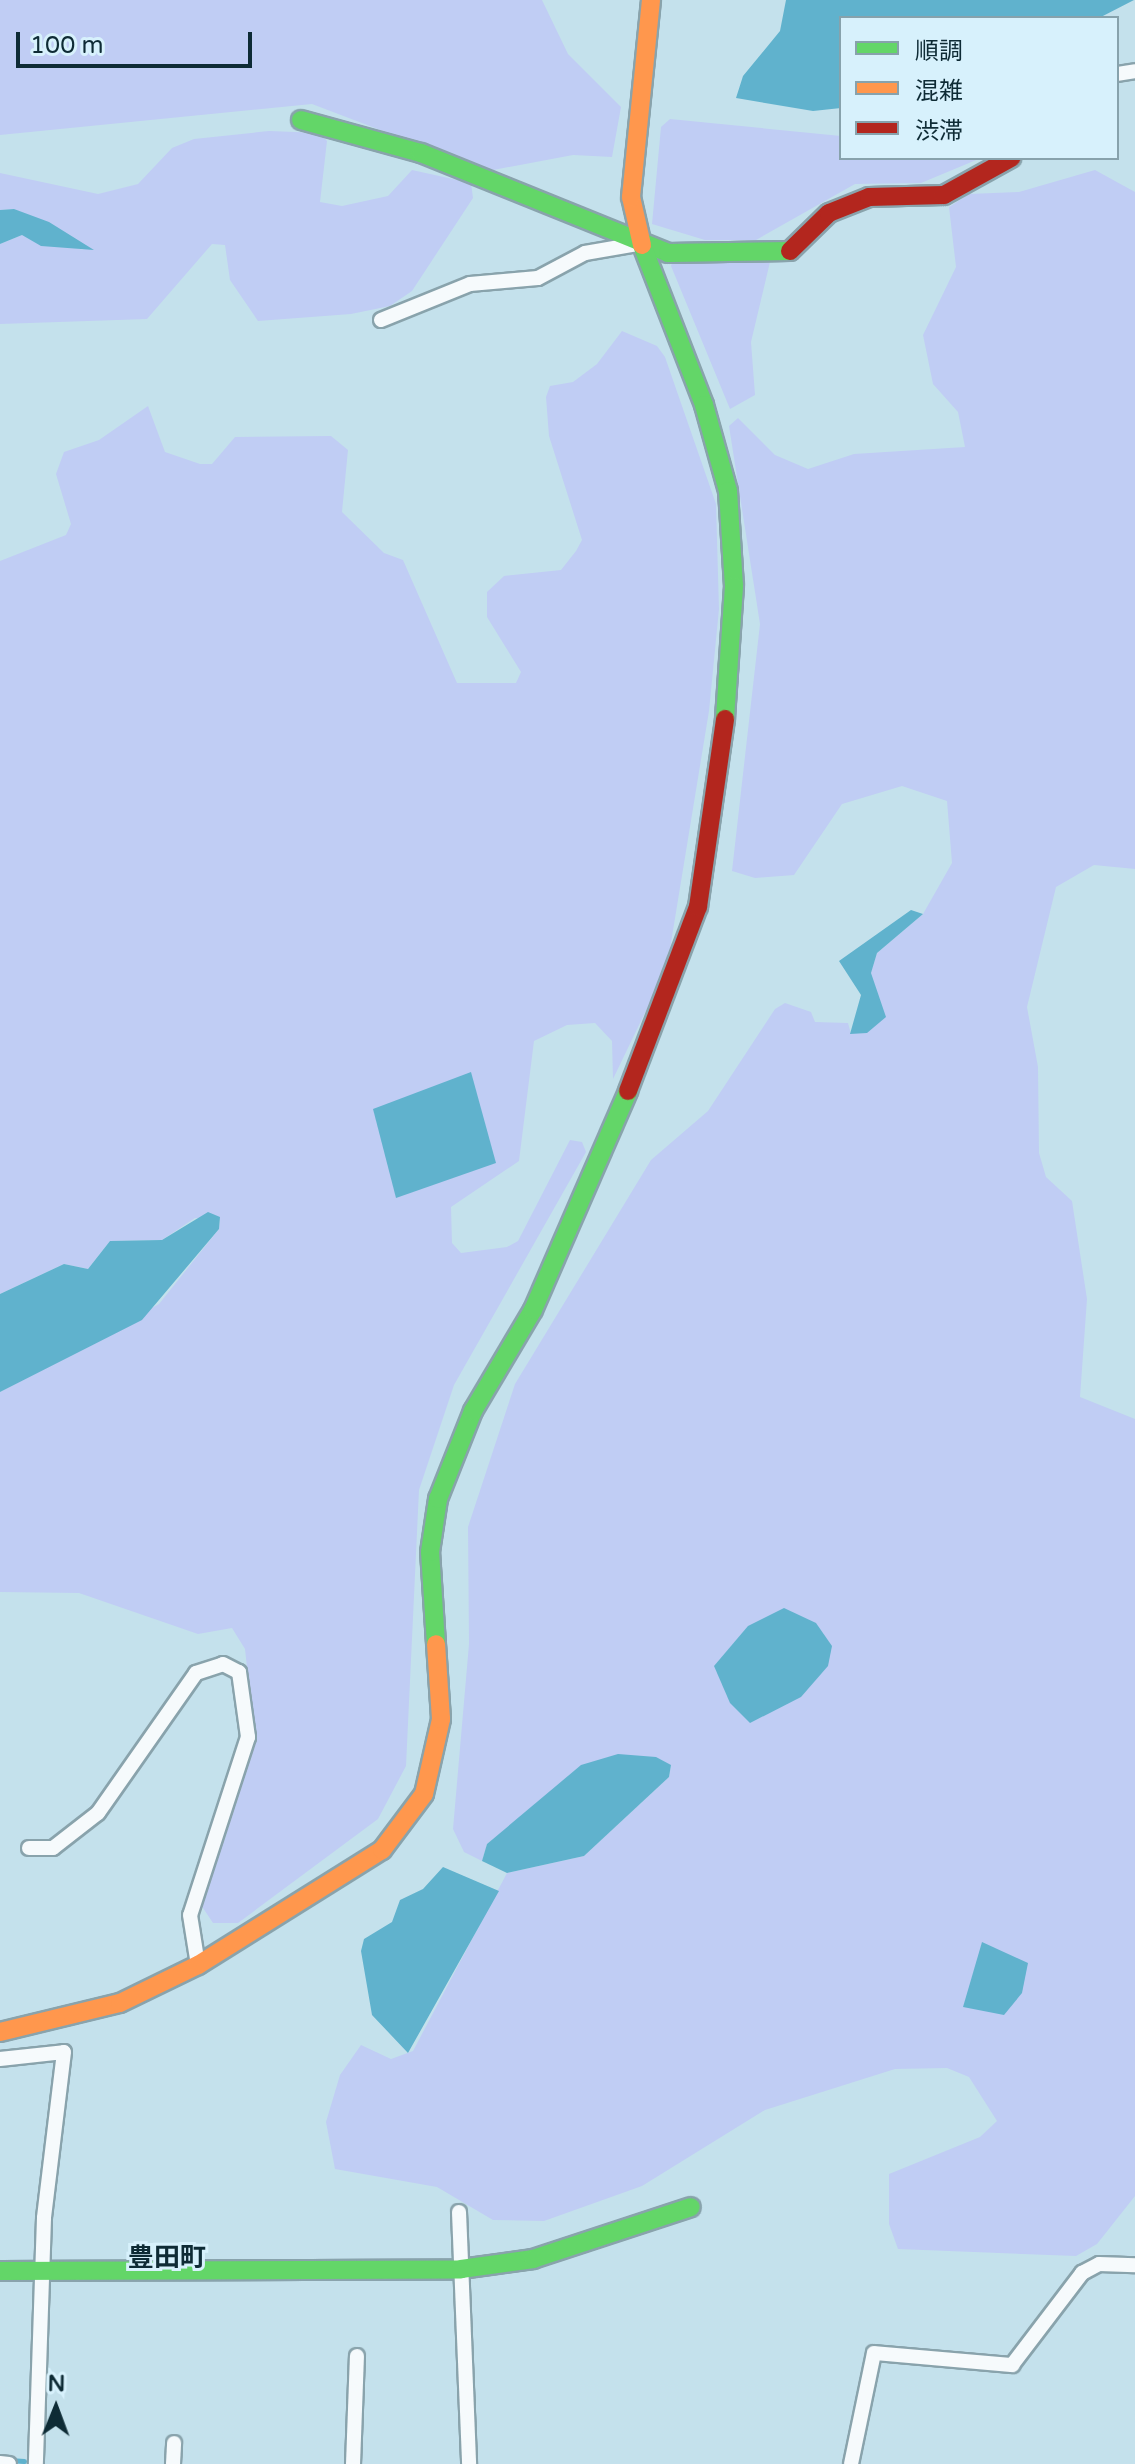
<!DOCTYPE html>
<meta charset="utf-8">
<style>
body{margin:0}
#map{position:relative;width:1135px;height:2464px;overflow:hidden;background:#c4e1ec;font-family:"Varela Round","Noto Sans JP",sans-serif}
div>[style]{position:absolute}
[style*='--x']{left:calc(var(--x)*1px);top:calc(var(--y)*1px);width:calc(var(--w)*1px);rotate:calc(var(--a)*1deg)}
.green>*{inset:0;background:#c0cdf4}
.water>*{inset:0;background:#60b2cd}
.stream>*{height:5px;margin:-2.5px;padding:0 2.5px;transform-origin:2.5px;border-radius:2.5px;background:#60b2cd}
.roads{filter:drop-shadow(2px 0 #89a3ac) drop-shadow(-2px 0 #89a3ac) drop-shadow(0 2px #89a3ac) drop-shadow(0 -2px #89a3ac)}
.street>*{height:14px;margin:-7px;padding:0 7px;transform-origin:7px;border-radius:7px;background:#f6fafc}
.fast>*{height:18px;margin:-9px;padding:0 9px;transform-origin:9px;border-radius:9px;background:#63d668}
.slow>*{height:18px;margin:-9px;padding:0 9px;transform-origin:9px;border-radius:9px;background:#ff974d}
.jam>*{height:18px;margin:-9px;padding:0 9px;transform-origin:9px;border-radius:9px;background:#b3261e}
span{translate:-50% -50%;white-space:nowrap;text-align:center;line-height:1.15;-webkit-text-stroke:6px #d7f1fc;paint-order:stroke}
.neighbourhood-label{font-size:26px;color:#0e2b35;font-weight:700}
.legend{position:absolute;left:839px;top:16px;width:280px;height:144px;box-sizing:border-box;background:#d7f1fc;border:2px solid #87a2ac;margin:0;padding:10px 14px;list-style:none;font-size:24px;color:#0e2b35}
.legend li{display:flex;align-items:center;gap:16px;height:40px}
.legend b{width:40px;border:2px solid #87a2ac}
.north{position:absolute;left:16px;top:2368px;width:80px;height:80px;-webkit-text-stroke:6px #d7f1fc;paint-order:stroke;rotate:1deg;font-size:22px;font-weight:700;line-height:32px;text-align:center;color:#0e2b35}
.north::after{content:'';display:block;margin:auto;width:28px;height:36px;background:#0e2b35;clip-path:polygon(50% 0,100% 100%,50% 72%,0 100%)}
.scale{position:absolute;left:16px;top:32px;width:236px;height:36px;box-sizing:border-box;border:4px solid #0e2b35;border-top:0;padding-left:10px;font-size:24px;line-height:28px;white-space:nowrap;color:#0e2b35;-webkit-text-stroke:6px #d7f1fc;paint-order:stroke}
</style>
<div id="map">
<div class="green">
<div style="clip-path:polygon(0 0,542px 0,568px 54px,621px 107px,612px 157px,573px 155px,488px 171px,312px 104px,0 135px)"></div>
<div style="clip-path:polygon(670px 119px,841px 136px,841px 158px,981px 158px,921px 183px,855px 184px,756px 240px,705px 240px,652px 224px,661px 127px)"></div>
<div style="clip-path:polygon(269px 131px,320px 133px,327px 141px,320px 202px,342px 206px,388px 196px,412px 170px,471px 183px,473px 198px,412px 291px,390px 306px,351px 314px,258px 321px,230px 280px,225px 245px,212px 244px,147px 319px,0 324px,0 244px,22px 235px,84px 250px,14px 209px,0 210px,0 173px,98px 194px,138px 184px,172px 148px,194px 139px)"></div>
<div style="clip-path:polygon(1095px 170px,1135px 192px,1135px 869px,1094px 865px,1056px 887px,1027px 1007px,1038px 1067px,1039px 1153px,1046px 1177px,1072px 1201px,1087px 1299px,1080px 1397px,1135px 1419px,1135px 2196px,1097px 2244px,1076px 2256px,898px 2249px,889px 2224px,889px 2174px,980px 2137px,997px 2121px,969px 2077px,947px 2068px,895px 2069px,765px 2110px,642px 2186px,544px 2221px,493px 2220px,437px 2187px,335px 2169px,326px 2122px,340px 2075px,361px 2045px,391px 2059px,413px 2051px,507px 1873px,584px 1856px,669px 1777px,671px 1765px,531px 1810px,487px 1844px,482px 1861px,464px 1852px,453px 1829px,469px 1644px,468px 1527px,515px 1384px,651px 1160px,708px 1111px,775px 1009px,785px 1003px,811px 1012px,815px 1022px,848px 1023px,851px 1034px,877px 953px,923px 914px,952px 863px,947px 801px,902px 786px,842px 804px,794px 875px,755px 878px,732px 871px,760px 624px,729px 426px,738px 418px,775px 455px,808px 469px,854px 454px,965px 447px,958px 412px,933px 384px,923px 335px,956px 267px,949px 207px,969px 194px,1019px 192px)"></div>
<div style="clip-path:polygon(674px 257px,770px 262px,751px 342px,755px 395px,730px 409px,671px 266px)"></div>
<div style="clip-path:polygon(622px 331px,657px 346px,665px 357px,716px 504px,719px 609px,709px 711px,667px 967px,613px 1079px,612px 1041px,595px 1023px,567px 1025px,534px 1041px,519px 1161px,451px 1207px,452px 1243px,461px 1253px,507px 1247px,518px 1241px,570px 1140px,582px 1142px,586px 1152px,454px 1385px,419px 1490px,406px 1766px,378px 1819px,238px 1923px,213px 1923px,199px 1902px,226px 1836px,252px 1713px,245px 1649px,232px 1628px,198px 1634px,79px 1593px,0 1592px,0 1392px,159px 1304px,219px 1229px,220px 1218px,195px 1218px,162px 1240px,110px 1241px,88px 1269px,64px 1264px,0 1294px,0 561px,66px 535px,71px 524px,56px 474px,64px 452px,99px 440px,148px 406px,165px 452px,200px 464px,212px 464px,235px 437px,331px 436px,348px 450px,342px 512px,384px 553px,403px 560px,457px 683px,516px 683px,521px 672px,487px 617px,487px 592px,504px 576px,561px 570px,576px 551px,582px 540px,549px 436px,546px 397px,550px 386px,573px 382px,597px 364px)"></div>
</div>
<div class="water">
<div style="clip-path:polygon(786px 0,1134px 0,1099px 18px,841px 18px,841px 108px,813px 111px,736px 98px,743px 76px,780px 31px)"></div>
<div style="clip-path:polygon(14px 209px,49px 222px,94px 250px,41px 246px,22px 235px,0 244px,0 210px)"></div>
<div style="clip-path:polygon(911px 910px,923px 914px,877px 953px,871px 973px,886px 1017px,867px 1033px,850px 1034px,861px 995px,839px 961px)"></div>
<div style="clip-path:polygon(471px 1072px,496px 1163px,396px 1198px,373px 1109px)"></div>
<div style="clip-path:polygon(208px 1212px,220px 1217px,219px 1229px,142px 1320px,0 1392px,0 1294px,64px 1264px,88px 1269px,110px 1241px,162px 1240px)"></div>
<div style="clip-path:polygon(784px 1608px,816px 1623px,832px 1646px,828px 1666px,801px 1697px,750px 1723px,730px 1703px,714px 1666px,748px 1626px)"></div>
<div style="clip-path:polygon(618px 1754px,656px 1757px,671px 1765px,669px 1777px,584px 1856px,507px 1873px,482px 1861px,487px 1844px,581px 1765px)"></div>
<div style="clip-path:polygon(443px 1867px,499px 1891px,408px 2053px,372px 2015px,361px 1951px,364px 1939px,392px 1922px,400px 1900px,423px 1889px)"></div>
<div style="clip-path:polygon(982px 1942px,1028px 1963px,1022px 1993px,1004px 2015px,963px 2007px)"></div>
</div>
<div class="stream">
<div style="--x:9;--y:2460;--w:15;--a:4"></div>
</div>
<div class="roads">
<div class="street">
<div style="--x:1117;--y:74;--w:18;--a:-9"></div>
<div style="--x:381;--y:320;--w:96;--a:-22"></div>
<div style="--x:470;--y:284;--w:68;--a:-5"></div>
<div style="--x:538;--y:278;--w:53;--a:-28"></div>
<div style="--x:585;--y:253;--w:53;--a:-9.8"></div>
<div style="--x:29;--y:1848;--w:24;--a:0"></div>
<div style="--x:53;--y:1848;--w:57;--a:-37.9"></div>
<div style="--x:98;--y:1813;--w:171;--a:-55"></div>
<div style="--x:196;--y:1673;--w:28;--a:-18"></div>
<div style="--x:223;--y:1664;--w:18;--a:27"></div>
<div style="--x:239;--y:1672;--w:66;--a:82.1"></div>
<div style="--x:248;--y:1737;--w:187;--a:108"></div>
<div style="--x:190;--y:1915;--w:51;--a:80.9"></div>
<div style="--x:0;--y:2059;--w:64;--a:-6.2"></div>
<div style="--x:64;--y:2052;--w:167;--a:96.9"></div>
<div style="--x:44;--y:2218;--w:246;--a:91.9"></div>
<div style="--x:459;--y:2212;--w:252;--a:87.7"></div>
<div style="--x:0;--y:2463;--w:9;--a:6"></div>
<div style="--x:173;--y:2464;--w:21;--a:-87"></div>
<div style="--x:353;--y:2464;--w:108;--a:-87.9"></div>
<div style="--x:851;--y:2464;--w:113;--a:-78.3"></div>
<div style="--x:874;--y:2353;--w:139;--a:5"></div>
<div style="--x:1012;--y:2365;--w:116;--a:-52.7"></div>
<div style="--x:1082;--y:2273;--w:19;--a:-28"></div>
<div style="--x:1099;--y:2264;--w:36;--a:2"></div>
</div>
<div class="fast">
<div style="--x:301;--y:120;--w:124;--a:15.4"></div>
<div style="--x:421;--y:153;--w:266;--a:22"></div>
<div style="--x:668;--y:253;--w:122;--a:-0.9"></div>
<div style="--x:642;--y:245;--w:172;--a:68.8"></div>
<div style="--x:704;--y:405;--w:89;--a:74.4"></div>
<div style="--x:728;--y:491;--w:95;--a:86.4"></div>
<div style="--x:734;--y:586;--w:133;--a:93.9"></div>
<div style="--x:436;--y:1644;--w:92;--a:-93.7"></div>
<div style="--x:430;--y:1552;--w:54;--a:-81.4"></div>
<div style="--x:438;--y:1499;--w:95;--a:-68.3"></div>
<div style="--x:473;--y:1411;--w:117;--a:-59.3"></div>
<div style="--x:533;--y:1310;--w:239;--a:-66.5"></div>
<div style="--x:0;--y:2271;--w:461;--a:-0.2"></div>
<div style="--x:461;--y:2269;--w:73;--a:-7.9"></div>
<div style="--x:533;--y:2259;--w:166;--a:-18.2"></div>
</div>
<div class="slow">
<div style="--x:642;--y:245;--w:49;--a:-102.9"></div>
<div style="--x:631;--y:197;--w:198;--a:-84.2"></div>
<div style="--x:0;--y:2032;--w:123;--a:-13.6"></div>
<div style="--x:120;--y:2003;--w:87;--a:-26"></div>
<div style="--x:198;--y:1965;--w:217;--a:-32"></div>
<div style="--x:382;--y:1850;--w:70;--a:-53.1"></div>
<div style="--x:424;--y:1794;--w:77;--a:-77.2"></div>
<div style="--x:441;--y:1719;--w:75;--a:-93.8"></div>
</div>
<div class="jam">
<div style="--x:790;--y:251;--w:54;--a:-44.3"></div>
<div style="--x:829;--y:213;--w:43;--a:-21.8"></div>
<div style="--x:869;--y:197;--w:75;--a:-1.5"></div>
<div style="--x:944;--y:195;--w:77;--a:-28.9"></div>
<div style="--x:628;--y:1091;--w:197;--a:-69.2"></div>
<div style="--x:698;--y:907;--w:190;--a:-81.8"></div>
</div>
</div>
<div class="neighbourhood-label">
<span style="left:167px;top:2258px">豊田町</span>
</div>
<ul class="legend">
<li><b style="height:10px;background:#63d668"></b>順調</li>
<li><b style="height:10px;background:#ff974d"></b>混雑</li>
<li><b style="height:10px;background:#b3261e"></b>渋滞</li>
</ul>
<div class="north">N</div>
<div class="scale">100 m</div>
</div>
